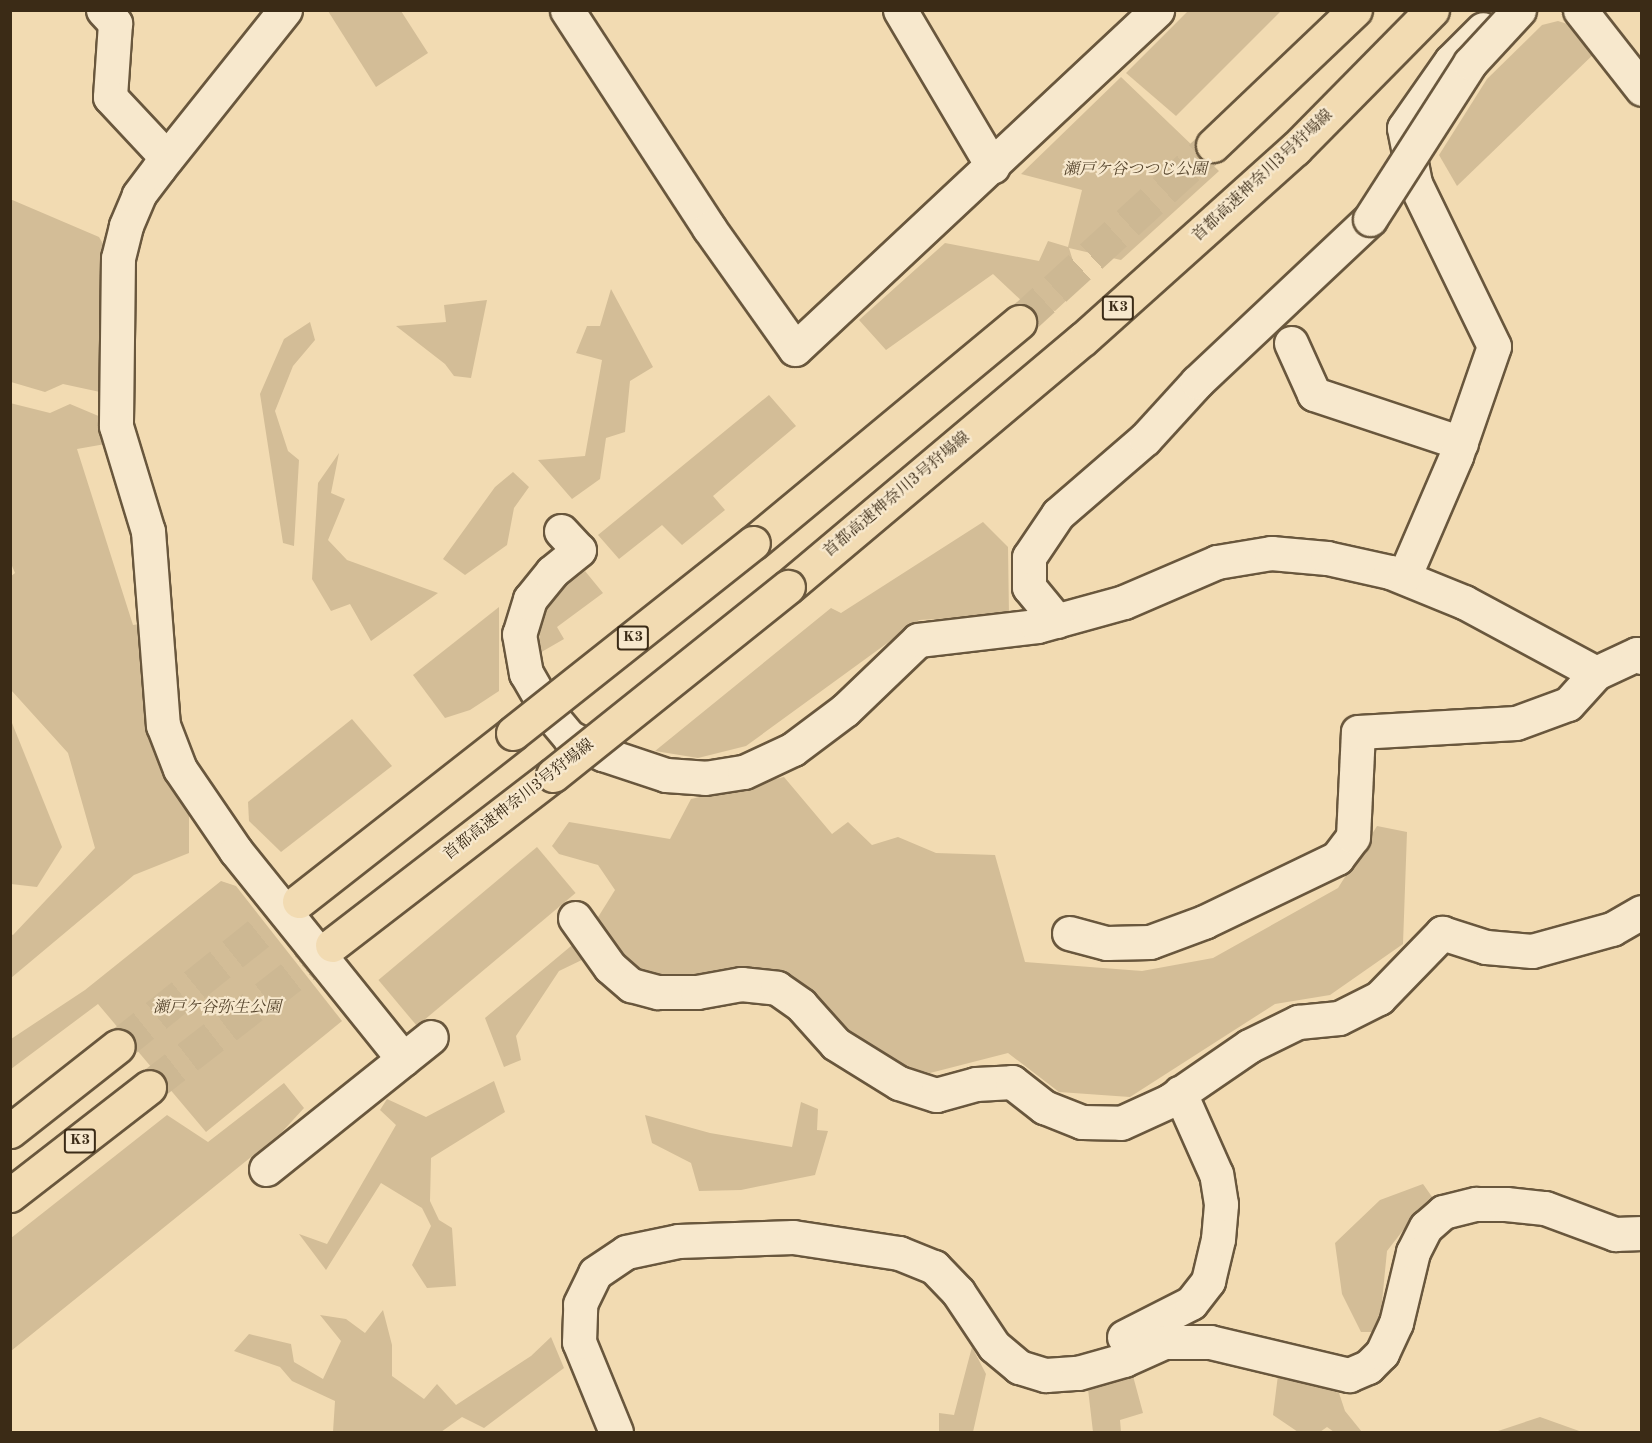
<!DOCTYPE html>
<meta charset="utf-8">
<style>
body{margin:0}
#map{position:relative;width:1652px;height:1443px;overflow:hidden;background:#f2dbb2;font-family:"Old Standard TT","Noto Serif JP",serif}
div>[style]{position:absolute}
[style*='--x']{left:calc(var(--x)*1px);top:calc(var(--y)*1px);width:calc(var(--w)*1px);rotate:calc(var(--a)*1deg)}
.green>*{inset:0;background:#d3bd97;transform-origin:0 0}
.highway-tunnel>*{height:33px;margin-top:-16.5px;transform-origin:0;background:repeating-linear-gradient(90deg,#cdb893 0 33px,transparent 0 49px)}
.roads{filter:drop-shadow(2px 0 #69573d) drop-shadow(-2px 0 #69573d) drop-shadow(0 2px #69573d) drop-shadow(0 -2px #69573d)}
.street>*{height:33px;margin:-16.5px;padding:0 16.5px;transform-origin:16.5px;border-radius:16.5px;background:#f7e8cd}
.highway>*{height:33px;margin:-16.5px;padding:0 16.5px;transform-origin:16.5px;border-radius:16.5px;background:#f2dbb2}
.bridges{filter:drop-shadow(2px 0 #69573d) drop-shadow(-2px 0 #69573d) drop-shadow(0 2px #69573d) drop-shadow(0 -2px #69573d)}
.street-bridge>*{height:33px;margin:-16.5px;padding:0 16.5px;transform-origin:16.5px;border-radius:16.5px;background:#f7e8cd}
.highway-bridge>*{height:33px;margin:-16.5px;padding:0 16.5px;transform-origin:16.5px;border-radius:16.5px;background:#f2dbb2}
span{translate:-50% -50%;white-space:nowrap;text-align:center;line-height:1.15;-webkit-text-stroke:4.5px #f7e8cd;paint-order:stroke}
.shield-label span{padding:2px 4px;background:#f7e8cd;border:2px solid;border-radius:4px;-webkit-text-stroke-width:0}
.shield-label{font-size:15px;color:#3b2b16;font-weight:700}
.park-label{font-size:16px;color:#594830;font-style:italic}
.street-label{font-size:16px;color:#3b2b16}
.frame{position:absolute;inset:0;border:12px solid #3b2b16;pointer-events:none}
</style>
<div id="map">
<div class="green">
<div style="clip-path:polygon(328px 11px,401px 11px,428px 53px,376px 87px)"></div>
<div style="clip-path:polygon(1188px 11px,1281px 11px,1176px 116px,1126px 73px)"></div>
<div style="clip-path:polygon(1558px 21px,1574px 26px,1599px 49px,1457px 186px,1439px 155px,1487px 79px,1542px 25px)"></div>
<div style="clip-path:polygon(1121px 77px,1219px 171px,1121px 260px,1069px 248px,1081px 287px,1055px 311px,1026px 305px,993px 274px,886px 350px,859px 320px,945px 243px,1039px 261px,1048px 241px,1068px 247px,1082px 190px,1021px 174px)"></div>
<div style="clip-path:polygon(10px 199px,99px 237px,106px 249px,100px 392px,63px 384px,45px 392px,11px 382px)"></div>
<div style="clip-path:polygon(611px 289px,653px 367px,630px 381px,625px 432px,606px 438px,600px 479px,572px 499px,538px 460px,585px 456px,602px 360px,576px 353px,587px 326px,600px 326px)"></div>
<div style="clip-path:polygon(487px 300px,471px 378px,454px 376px,445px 364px,396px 326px,446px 322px,444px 305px)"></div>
<div style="clip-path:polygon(310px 322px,315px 340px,293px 366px,275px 411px,288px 451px,299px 460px,294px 546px,283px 543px,260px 394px,284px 339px)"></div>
<div style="clip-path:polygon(769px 395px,796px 426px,713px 496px,725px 510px,682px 545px,662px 525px,619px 559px,598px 535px)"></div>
<div style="clip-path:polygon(10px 403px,50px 413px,70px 404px,108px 420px,111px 443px,77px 449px,133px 625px,146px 623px,189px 798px,189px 853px,134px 875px,11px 978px,11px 934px,13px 935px,95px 848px,68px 753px,11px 690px,10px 577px,15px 573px,10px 561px)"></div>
<div style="clip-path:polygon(339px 453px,331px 493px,345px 499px,328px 540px,347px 560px,438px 593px,371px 641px,350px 604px,331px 611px,312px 579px,318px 483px)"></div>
<div style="clip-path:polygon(513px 472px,529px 487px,514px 508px,507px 545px,465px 575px,443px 559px,495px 487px)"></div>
<div style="clip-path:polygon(983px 522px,1008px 547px,1009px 615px,919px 620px,746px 746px,698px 758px,655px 751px,831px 608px,841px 613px)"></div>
<div style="clip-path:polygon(585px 571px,603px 593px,557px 627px,564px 639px,538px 654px,541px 619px,554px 596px)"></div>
<div style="clip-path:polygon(499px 607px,499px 691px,470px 710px,445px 718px,413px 675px)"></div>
<div style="clip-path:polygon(10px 718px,62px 847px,37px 887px,11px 884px)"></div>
<div style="clip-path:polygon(352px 719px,392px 766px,281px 852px,249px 821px,248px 802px)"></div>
<div style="clip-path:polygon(784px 777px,832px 834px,848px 822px,872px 845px,898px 837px,936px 853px,995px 855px,1025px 962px,1142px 971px,1213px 958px,1338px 888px,1377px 826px,1407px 832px,1403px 944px,1330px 995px,1275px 1004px,1130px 1097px,1059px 1092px,1008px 1053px,930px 1073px,875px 1058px,823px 1011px,637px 975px,595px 922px,615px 890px,598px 865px,559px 854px,552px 846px,569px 822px,670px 839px,691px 799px)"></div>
<div style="left:537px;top:847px;width:60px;height:207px;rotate:50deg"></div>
<div style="clip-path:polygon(221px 881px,236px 886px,342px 1021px,206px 1132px,98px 1004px,11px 1069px,11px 1039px,85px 990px)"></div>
<div style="clip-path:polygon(577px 941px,588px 957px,559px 971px,516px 1036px,521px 1060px,504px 1067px,485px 1018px)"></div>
<div style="clip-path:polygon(494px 1081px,505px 1112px,431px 1158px,430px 1201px,439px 1220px,452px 1228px,456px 1286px,427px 1288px,412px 1265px,431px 1226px,422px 1208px,381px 1183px,326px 1270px,299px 1234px,327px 1244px,396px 1125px,380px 1110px,387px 1099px,426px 1117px)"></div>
<div style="clip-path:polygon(284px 1083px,304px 1108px,282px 1132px,11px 1351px,11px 1238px,167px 1115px,208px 1142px)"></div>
<div style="clip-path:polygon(801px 1102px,818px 1109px,817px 1130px,828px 1131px,815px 1175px,741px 1190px,699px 1191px,691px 1163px,652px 1143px,645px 1115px,710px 1133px,792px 1147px)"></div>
<div style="clip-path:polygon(1423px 1184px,1435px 1201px,1411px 1220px,1387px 1251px,1379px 1332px,1361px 1332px,1342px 1294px,1335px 1243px,1380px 1200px)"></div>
<div style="clip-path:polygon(383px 1310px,392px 1345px,392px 1376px,424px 1399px,437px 1384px,456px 1405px,531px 1356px,551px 1337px,564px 1368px,484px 1428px,462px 1417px,441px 1432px,333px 1432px,335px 1401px,292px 1381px,280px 1367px,234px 1351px,249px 1334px,291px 1344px,294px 1362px,323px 1379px,341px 1341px,320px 1315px,346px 1319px,365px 1333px)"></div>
<div style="clip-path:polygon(972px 1347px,986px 1374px,973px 1432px,939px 1432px,939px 1413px,954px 1415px)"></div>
<div style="clip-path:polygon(1278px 1375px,1339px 1393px,1345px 1411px,1362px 1432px,1334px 1432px,1327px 1427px,1320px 1432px,1298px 1432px,1273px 1415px)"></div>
<div style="clip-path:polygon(1133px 1376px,1143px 1413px,1120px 1420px,1121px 1432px,1093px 1432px,1088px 1389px)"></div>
<div style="clip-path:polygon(1540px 1417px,1582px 1432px,1495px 1432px)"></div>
</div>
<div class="highway-tunnel">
<div style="--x:1019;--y:322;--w:263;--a:-42.4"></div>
<div style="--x:118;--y:1046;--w:232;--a:-38.7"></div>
<div style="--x:149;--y:1087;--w:232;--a:-37.8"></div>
</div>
<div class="roads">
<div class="street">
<div style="--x:103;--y:10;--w:18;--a:47"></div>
<div style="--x:115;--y:23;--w:74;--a:93.9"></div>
<div style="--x:110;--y:97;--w:83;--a:46.9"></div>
<div style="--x:285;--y:10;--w:202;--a:128.6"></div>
<div style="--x:159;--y:168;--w:34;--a:127"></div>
<div style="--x:139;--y:195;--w:34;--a:113"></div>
<div style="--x:126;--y:226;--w:33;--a:104"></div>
<div style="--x:118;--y:258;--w:168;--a:90.7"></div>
<div style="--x:116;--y:426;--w:110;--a:73.1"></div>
<div style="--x:148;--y:531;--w:195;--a:85.6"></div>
<div style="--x:163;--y:725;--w:47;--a:68.9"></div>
<div style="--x:180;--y:769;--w:99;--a:55.7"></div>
<div style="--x:236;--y:851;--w:267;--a:51.2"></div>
<div style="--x:567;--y:10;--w:260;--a:56.9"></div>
<div style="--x:709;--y:228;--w:148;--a:54.6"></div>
<div style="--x:795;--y:349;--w:496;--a:-43.1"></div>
<div style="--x:900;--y:10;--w:182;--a:59.4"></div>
<div style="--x:1580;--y:10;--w:100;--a:51.9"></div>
<div style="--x:1291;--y:343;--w:56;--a:65.7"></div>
<div style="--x:1314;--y:394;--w:155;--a:18.4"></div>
<div style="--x:561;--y:531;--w:26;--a:47"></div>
<div style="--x:579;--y:550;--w:35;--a:141"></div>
<div style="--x:552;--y:572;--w:35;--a:129"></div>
<div style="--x:530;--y:599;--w:37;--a:107"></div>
<div style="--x:519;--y:634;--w:40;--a:80"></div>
<div style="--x:526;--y:673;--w:46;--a:60.1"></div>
<div style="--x:549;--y:713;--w:31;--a:50"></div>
<div style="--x:569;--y:737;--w:38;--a:27"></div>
<div style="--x:603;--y:754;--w:66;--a:18.4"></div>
<div style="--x:666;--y:775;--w:39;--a:4"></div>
<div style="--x:705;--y:778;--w:39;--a:-9"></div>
<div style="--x:744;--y:772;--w:54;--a:-25.1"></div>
<div style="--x:793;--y:749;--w:65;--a:-36.9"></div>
<div style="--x:845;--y:710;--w:101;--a:-43.8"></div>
<div style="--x:918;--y:640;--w:120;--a:-6.7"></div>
<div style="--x:1037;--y:626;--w:90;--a:-15.4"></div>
<div style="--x:1124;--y:602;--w:101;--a:-23.3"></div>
<div style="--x:1217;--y:562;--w:55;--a:-9.5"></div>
<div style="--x:1271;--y:553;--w:56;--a:5.1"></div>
<div style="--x:1327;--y:558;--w:65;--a:12.5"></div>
<div style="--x:1390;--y:572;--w:80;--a:22.1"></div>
<div style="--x:1464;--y:602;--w:150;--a:28.3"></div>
<div style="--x:1596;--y:673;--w:45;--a:-24.9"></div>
<div style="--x:1637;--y:654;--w:6;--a:31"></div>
<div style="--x:1404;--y:577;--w:132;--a:-66.7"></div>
<div style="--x:1456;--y:456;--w:116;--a:-70.9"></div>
<div style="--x:1494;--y:346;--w:181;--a:-115.9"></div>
<div style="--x:1415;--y:183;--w:56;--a:-101.3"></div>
<div style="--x:1404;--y:128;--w:82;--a:-55"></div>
<div style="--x:1451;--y:61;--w:45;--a:-45"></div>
<div style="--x:1057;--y:621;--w:44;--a:-129.5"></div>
<div style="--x:1029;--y:587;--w:30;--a:-90"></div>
<div style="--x:1029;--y:557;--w:52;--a:-56"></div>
<div style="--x:1058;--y:514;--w:115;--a:-40.8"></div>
<div style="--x:1145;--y:439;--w:77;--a:-47.6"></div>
<div style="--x:1197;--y:382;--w:238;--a:-43.3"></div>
<div style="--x:575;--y:918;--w:60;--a:54.5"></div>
<div style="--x:610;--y:967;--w:28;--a:41"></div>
<div style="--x:631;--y:985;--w:28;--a:15"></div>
<div style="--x:658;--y:992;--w:39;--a:0"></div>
<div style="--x:697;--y:992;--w:45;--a:-10.3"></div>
<div style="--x:741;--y:984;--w:36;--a:6"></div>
<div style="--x:777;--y:988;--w:29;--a:35"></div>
<div style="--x:801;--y:1005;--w:52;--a:48.1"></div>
<div style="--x:836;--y:1044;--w:74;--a:31.8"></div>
<div style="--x:899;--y:1083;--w:39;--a:18"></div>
<div style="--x:936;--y:1095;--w:41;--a:-15.4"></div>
<div style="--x:976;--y:1084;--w:36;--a:-3"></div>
<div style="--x:1012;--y:1082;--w:41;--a:38"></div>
<div style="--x:1044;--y:1107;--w:41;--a:21.5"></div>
<div style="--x:1082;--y:1122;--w:39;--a:1"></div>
<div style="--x:1121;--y:1123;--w:53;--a:-24.6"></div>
<div style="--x:1169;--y:1101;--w:97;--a:-34.5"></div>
<div style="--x:1249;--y:1046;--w:55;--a:-26.1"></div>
<div style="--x:1298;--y:1022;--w:41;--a:-5.6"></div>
<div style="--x:1339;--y:1018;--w:45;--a:-26.6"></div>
<div style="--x:1379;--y:998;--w:91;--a:-45.9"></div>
<div style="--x:1442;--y:933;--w:46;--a:17.7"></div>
<div style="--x:1486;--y:947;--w:46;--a:5"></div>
<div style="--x:1532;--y:951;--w:83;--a:-15.4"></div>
<div style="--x:1612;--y:929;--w:34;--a:-30"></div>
<div style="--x:1069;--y:933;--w:39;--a:15"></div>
<div style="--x:1107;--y:943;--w:43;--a:-1.3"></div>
<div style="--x:1150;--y:942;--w:58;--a:-20.3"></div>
<div style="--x:1204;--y:922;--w:148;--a:-25.7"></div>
<div style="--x:1337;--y:858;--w:26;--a:-53"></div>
<div style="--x:1353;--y:837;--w:105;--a:-87.3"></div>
<div style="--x:1358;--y:732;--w:158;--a:-3.3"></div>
<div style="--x:1516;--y:723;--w:55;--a:-20.1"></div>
<div style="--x:1568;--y:704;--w:42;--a:-47.9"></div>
<div style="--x:266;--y:1169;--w:211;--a:-38.7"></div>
<div style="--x:1124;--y:1337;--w:75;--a:-26.9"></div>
<div style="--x:1191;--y:1303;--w:28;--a:-52"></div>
<div style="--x:1208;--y:1281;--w:43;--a:-76.6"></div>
<div style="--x:1218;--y:1239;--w:35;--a:-85"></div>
<div style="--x:1221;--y:1204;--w:30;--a:-99"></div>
<div style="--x:1216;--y:1174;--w:89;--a:-114"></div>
<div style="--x:616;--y:1432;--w:97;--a:-112.3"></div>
<div style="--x:579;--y:1342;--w:38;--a:-88"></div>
<div style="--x:580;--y:1304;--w:34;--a:-64"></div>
<div style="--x:595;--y:1273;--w:37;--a:-34"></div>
<div style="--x:626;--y:1252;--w:53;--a:-11.9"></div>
<div style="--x:678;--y:1241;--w:115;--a:-2"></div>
<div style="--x:793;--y:1237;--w:107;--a:8.6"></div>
<div style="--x:899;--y:1253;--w:38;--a:22"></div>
<div style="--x:934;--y:1267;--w:35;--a:46"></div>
<div style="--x:958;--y:1292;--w:65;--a:56.3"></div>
<div style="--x:994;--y:1346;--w:33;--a:40"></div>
<div style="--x:1019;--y:1367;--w:28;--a:17"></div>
<div style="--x:1046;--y:1375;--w:32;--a:-4"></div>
<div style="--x:1078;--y:1373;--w:48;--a:-15.8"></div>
<div style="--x:1124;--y:1360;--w:44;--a:-24.2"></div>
<div style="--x:1164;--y:1342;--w:46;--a:0"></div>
<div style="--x:1210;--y:1342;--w:143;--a:13.4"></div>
<div style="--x:1349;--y:1375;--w:21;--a:-23"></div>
<div style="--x:1368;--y:1367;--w:20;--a:-45"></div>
<div style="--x:1382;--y:1353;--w:33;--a:-65"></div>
<div style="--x:1396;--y:1323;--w:73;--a:-76.5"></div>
<div style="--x:1413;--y:1252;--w:28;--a:-63"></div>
<div style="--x:1426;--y:1227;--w:23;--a:-41"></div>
<div style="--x:1443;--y:1212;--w:34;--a:-14"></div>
<div style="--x:1476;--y:1204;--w:30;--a:0"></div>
<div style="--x:1506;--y:1204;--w:39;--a:6"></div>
<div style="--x:1545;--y:1208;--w:75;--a:20.4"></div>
<div style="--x:1615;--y:1234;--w:27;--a:-2"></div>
</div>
<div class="highway">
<div style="--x:1213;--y:145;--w:196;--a:-43.6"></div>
<div style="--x:753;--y:543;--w:346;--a:-39.7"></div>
<div style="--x:788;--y:587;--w:385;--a:-40.1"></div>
<div style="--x:1083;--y:339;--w:285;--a:-41.9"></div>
<div style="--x:1295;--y:149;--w:195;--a:-45.4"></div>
<div style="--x:299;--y:901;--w:272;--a:-38.1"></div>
<div style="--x:332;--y:945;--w:279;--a:-37.6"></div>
<div style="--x:10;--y:1131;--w:137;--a:-38.2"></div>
<div style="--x:10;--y:1195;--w:176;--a:-37.8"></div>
</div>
</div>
<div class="bridges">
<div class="street-bridge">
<div style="--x:1370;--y:219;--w:185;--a:-57.3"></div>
<div style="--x:1470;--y:63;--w:72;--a:-47.2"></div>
</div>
<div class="highway-bridge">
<div style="--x:513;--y:733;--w:306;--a:-38.4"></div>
<div style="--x:553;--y:775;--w:301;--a:-38.7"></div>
</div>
</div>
<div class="shield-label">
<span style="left:1118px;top:308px">K3</span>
<span style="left:633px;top:638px">K3</span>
<span style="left:80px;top:1141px">K3</span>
</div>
<div class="park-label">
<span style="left:1135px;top:170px">瀬戸ケ谷つつじ公園</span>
<span style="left:217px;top:1008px">瀬戸ケ谷弥生公園</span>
</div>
<div class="street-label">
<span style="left:1263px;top:176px;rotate:-43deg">首都高速神奈川3号狩場線</span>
<span style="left:897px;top:495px;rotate:-40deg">首都高速神奈川3号狩場線</span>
<span style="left:519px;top:800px;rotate:-38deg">首都高速神奈川3号狩場線</span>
</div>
<div class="frame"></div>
</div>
